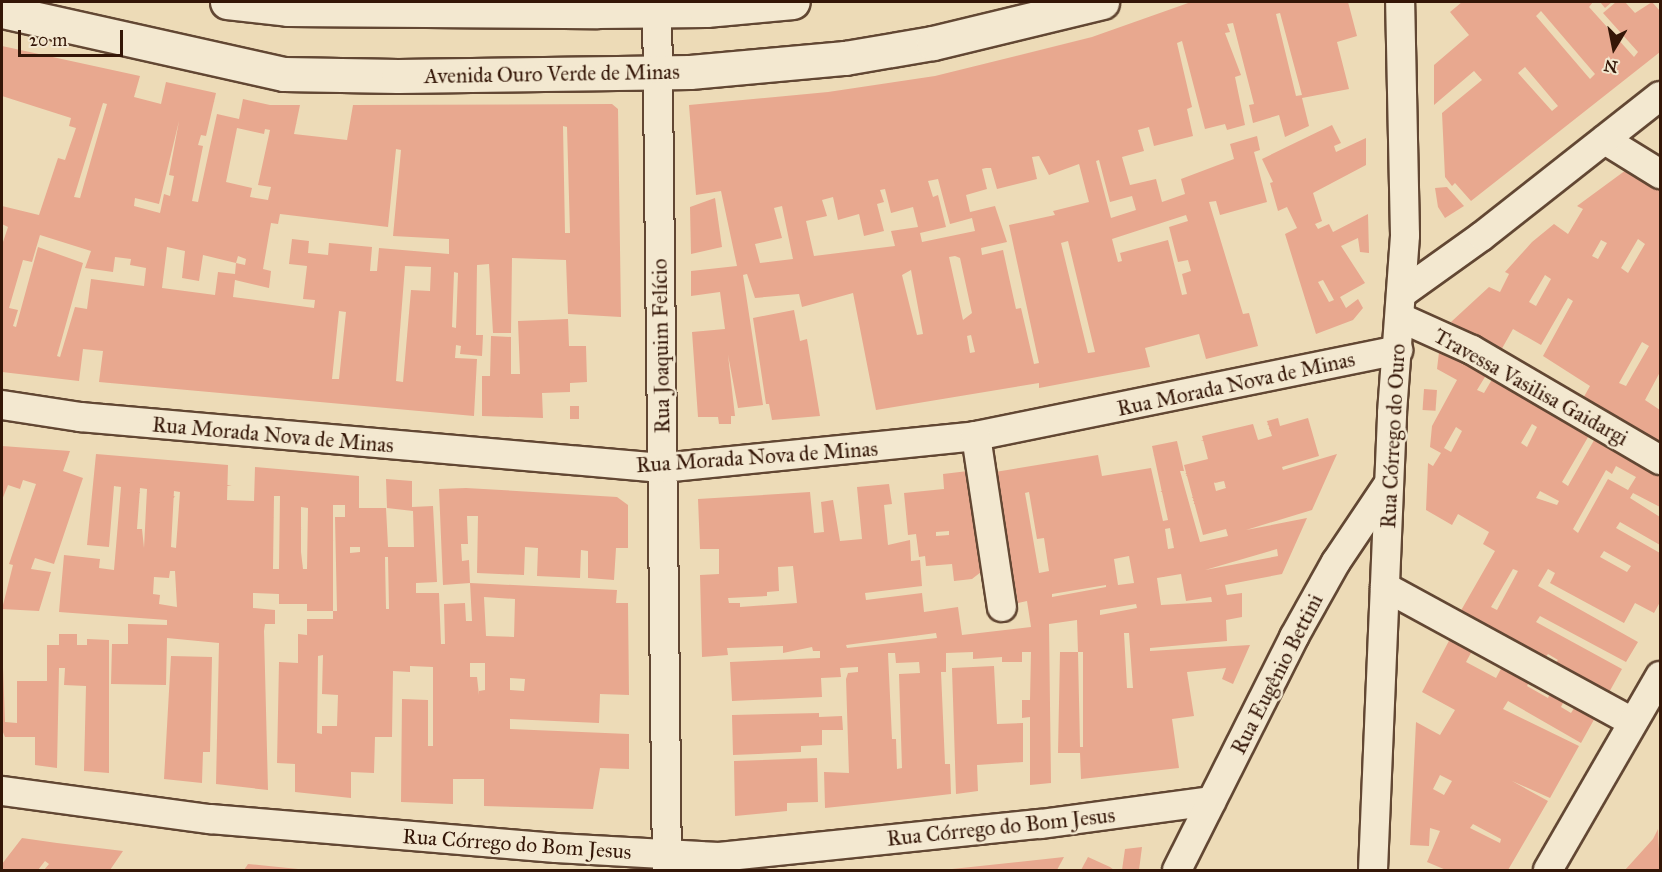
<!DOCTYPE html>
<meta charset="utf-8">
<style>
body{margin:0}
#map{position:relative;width:1662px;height:872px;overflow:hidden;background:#eddbb7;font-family:"IM FELL Great Primer",serif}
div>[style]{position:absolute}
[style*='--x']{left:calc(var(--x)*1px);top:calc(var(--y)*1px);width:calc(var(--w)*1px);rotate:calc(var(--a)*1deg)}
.building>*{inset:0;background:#e8a88f;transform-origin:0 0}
.roads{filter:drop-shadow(2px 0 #624733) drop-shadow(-2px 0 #624733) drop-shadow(0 2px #624733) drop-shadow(0 -2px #624733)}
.street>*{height:28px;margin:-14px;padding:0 14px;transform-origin:14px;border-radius:14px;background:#f3e8d0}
.secondary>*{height:33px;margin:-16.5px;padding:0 16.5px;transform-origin:16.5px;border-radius:16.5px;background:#f3e8d0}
span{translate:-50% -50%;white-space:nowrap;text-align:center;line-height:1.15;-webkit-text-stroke:5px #f3e8d0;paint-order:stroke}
.street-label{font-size:21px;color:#341607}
.frame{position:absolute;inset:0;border:3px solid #341607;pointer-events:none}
.north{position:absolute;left:1584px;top:18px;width:60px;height:60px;-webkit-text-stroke:4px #f3e8d0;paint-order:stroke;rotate:190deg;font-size:16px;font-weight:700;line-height:24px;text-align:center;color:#341607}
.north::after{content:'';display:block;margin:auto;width:21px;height:27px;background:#341607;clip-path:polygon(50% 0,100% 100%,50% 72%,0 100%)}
.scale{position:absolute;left:18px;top:30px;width:105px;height:27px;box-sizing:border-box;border:3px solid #341607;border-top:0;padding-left:8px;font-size:18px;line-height:21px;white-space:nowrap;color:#341607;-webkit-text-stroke:4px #f3e8d0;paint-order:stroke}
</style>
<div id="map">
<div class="building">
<div style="clip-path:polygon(evenodd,1191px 2px,1348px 2px,1357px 36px,1337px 42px,1349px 89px,1302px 98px,1309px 126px,1285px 137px,1279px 115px,1253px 123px,1249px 105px,1254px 104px,1233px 23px,1227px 24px,1230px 32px,1225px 33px,1241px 75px,1235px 77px,1245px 125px,1227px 130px,1225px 124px,1205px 129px,1182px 41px,1177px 43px,1192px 107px,1187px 109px,1193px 136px,1154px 146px,1149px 127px,1138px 130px,1144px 151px,1122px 157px,1130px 185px,1156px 179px,1162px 202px,1185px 194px,1181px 179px,1234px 159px,1230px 144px,1257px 136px,1260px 150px,1254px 152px,1267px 202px,1220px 215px,1216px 201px,1209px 202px,1243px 314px,1249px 313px,1258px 346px,1206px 359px,1199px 334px,1145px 348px,1150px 367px,1039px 388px,1039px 383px,876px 410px,853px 293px,802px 307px,799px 294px,755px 298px,747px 274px,743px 275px,763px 405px,738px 408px,728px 355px,735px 416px,731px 416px,731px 424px,719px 424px,718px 417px,698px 417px,692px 332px,725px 329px,720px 292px,691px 296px,691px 271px,737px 266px,721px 191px,696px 195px,689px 105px,828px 92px,935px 76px,1092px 37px,1191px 2px,1280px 13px,1302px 95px,1296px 96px,1276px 14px,1280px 13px,1191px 2px,1039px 156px,1049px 175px,1079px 164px,1089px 202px,1053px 211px,1055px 215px,1009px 225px,1039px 363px,1034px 364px,1021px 308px,1016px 309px,1003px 250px,982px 255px,981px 248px,1007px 242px,995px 206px,970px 212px,966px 195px,987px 189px,982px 169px,986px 168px,991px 168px,997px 189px,1037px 179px,1032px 157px,1039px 156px,1191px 2px,1099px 160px,1110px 202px,1132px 196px,1136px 210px,1111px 218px,1096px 161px,1099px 160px,1191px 2px,938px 179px,950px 224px,972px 218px,975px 231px,922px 242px,920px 233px,946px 227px,938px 195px,933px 197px,928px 181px,938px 179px,1191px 2px,885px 189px,891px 213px,913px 207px,918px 227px,891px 231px,895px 246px,814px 256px,806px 221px,827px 216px,822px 200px,833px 197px,838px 220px,859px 214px,864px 236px,884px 231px,877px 204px,884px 202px,880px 190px,885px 189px,1191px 2px,782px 206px,793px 259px,760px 263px,755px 244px,782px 238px,774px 208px,782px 206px,1191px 2px,1186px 215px,1188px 221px,1169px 227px,1178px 262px,1188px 260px,1191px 271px,1182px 274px,1187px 294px,1182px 295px,1168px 240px,1120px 253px,1122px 261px,1118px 262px,1112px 239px,1186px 215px,1191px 2px,1068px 241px,1095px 352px,1088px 353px,1061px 243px,1068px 241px,1191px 2px,955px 256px,960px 258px,972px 313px,963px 320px,949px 257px,955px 256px,1191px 2px,911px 270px,923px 334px,917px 335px,902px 275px,911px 270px,1191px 2px,971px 335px,975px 352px,970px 353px,967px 336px,971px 335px)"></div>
<div style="clip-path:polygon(evenodd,1462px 2px,1593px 2px,1589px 7px,1634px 57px,1638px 52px,1603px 13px,1616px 2px,1625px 2px,1635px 13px,1652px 2px,1660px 11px,1660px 52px,1471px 201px,1455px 183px,1452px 186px,1445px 177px,1442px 113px,1482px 80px,1474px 71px,1434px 105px,1434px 65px,1469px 35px,1450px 12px,1462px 2px,1541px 11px,1595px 74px,1590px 79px,1536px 16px,1541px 11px,1462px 2px,1525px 67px,1558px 106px,1552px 111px,1518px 73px,1525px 67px)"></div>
<div style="clip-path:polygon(1600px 2px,1612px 2px,1605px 8px)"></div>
<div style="clip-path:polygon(evenodd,2px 46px,140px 76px,134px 97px,161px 104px,166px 82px,216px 93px,206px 136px,201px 135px,198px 145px,203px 146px,192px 201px,198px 202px,217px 114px,239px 119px,243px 99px,270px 105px,300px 105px,294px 134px,347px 140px,353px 105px,612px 104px,618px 109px,621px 317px,568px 314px,566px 260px,512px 258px,511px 333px,493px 333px,489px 264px,477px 265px,476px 335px,483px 335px,482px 356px,460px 354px,461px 346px,456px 345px,455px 358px,477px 359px,474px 416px,99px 382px,103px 351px,83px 349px,79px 381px,2px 372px,2px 245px,8px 227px,2px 224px,2px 206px,39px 215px,58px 158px,65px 160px,76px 128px,69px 126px,71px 118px,2px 96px,2px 46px,103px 103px,107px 104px,80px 198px,74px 197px,103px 103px,2px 46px,179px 121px,169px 175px,174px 176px,170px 196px,164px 194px,160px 213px,134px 206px,135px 198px,159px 204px,179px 121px,2px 46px,563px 126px,567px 127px,570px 233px,565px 233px,563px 126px,2px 46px,237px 128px,264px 134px,265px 129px,270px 130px,258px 185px,271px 187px,268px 200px,250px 197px,252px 188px,226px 182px,237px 128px,2px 46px,396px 149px,401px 150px,393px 236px,449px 239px,449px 254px,379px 248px,377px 271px,370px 271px,372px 247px,329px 243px,328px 255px,308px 253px,309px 241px,292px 239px,289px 264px,307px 266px,303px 299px,315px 300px,314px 308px,233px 297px,235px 280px,269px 288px,271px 271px,263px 269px,271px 223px,278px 224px,280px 214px,388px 227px,396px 149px,2px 46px,40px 235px,91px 251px,85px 268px,113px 272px,115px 257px,131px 259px,130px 265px,146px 268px,144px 286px,91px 279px,87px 309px,75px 307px,60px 357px,57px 356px,83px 263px,38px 247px,16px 327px,13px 326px,18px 310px,9px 308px,23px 260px,32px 262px,40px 235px,2px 46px,167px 247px,185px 251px,182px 278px,199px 281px,203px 255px,236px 263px,238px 256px,246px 259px,245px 265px,236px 263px,235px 274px,218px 272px,215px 295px,162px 288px,167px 247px,2px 46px,405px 266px,431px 267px,430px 291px,411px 290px,403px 382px,396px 381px,405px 266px,2px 46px,454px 272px,458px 273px,456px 328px,452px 327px,454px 272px,2px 46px,339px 311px,346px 312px,339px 379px,332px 379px,339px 311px)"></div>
<div style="clip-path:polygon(evenodd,1332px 125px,1341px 143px,1334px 146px,1336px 152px,1366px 138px,1366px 165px,1313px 193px,1322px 221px,1315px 224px,1318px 229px,1329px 224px,1333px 232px,1368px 214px,1369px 253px,1360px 252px,1358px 238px,1341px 246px,1365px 283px,1340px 297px,1346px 308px,1358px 299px,1363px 308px,1353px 320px,1316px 334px,1285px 234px,1297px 228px,1287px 207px,1278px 211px,1270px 183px,1273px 182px,1262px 159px,1332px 125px,1323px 280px,1334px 300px,1329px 302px,1318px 282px,1323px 280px)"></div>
<div style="clip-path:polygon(evenodd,1626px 170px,1660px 190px,1660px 372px,1645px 400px,1660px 410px,1660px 447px,1581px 402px,1590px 386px,1543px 356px,1573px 301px,1568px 298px,1541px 345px,1513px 329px,1500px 352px,1451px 322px,1489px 287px,1500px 292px,1509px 274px,1505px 272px,1532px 242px,1554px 224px,1568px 234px,1583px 209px,1577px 206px,1626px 170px,1638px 239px,1645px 244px,1628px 273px,1621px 268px,1638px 239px,1626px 170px,1601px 240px,1607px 243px,1598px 259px,1592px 256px,1601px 240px,1626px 170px,1545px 275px,1551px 279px,1536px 306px,1529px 302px,1545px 275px,1626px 170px,1642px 342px,1649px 346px,1626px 386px,1619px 383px,1642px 342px)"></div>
<div style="clip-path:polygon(1447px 187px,1464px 206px,1445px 218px,1438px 207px,1435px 188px)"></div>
<div style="clip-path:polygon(715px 198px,722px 247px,691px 254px,690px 207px)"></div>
<div style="clip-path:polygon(794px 310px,800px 341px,807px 339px,820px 416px,772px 420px,769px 404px,766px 404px,753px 318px)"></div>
<div style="clip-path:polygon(568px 319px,569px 346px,586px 346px,587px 382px,570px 383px,570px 392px,542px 393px,543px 418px,482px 416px,482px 376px,490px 376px,491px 336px,511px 337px,511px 374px,520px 374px,518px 321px)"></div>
<div style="clip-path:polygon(evenodd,1440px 344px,1488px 372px,1477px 390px,1484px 393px,1494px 376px,1591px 432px,1562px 482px,1568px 486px,1597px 435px,1660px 472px,1660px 507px,1633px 493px,1630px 498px,1660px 517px,1660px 545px,1620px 522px,1616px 528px,1660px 553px,1660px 602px,1654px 613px,1635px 603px,1624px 623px,1550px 583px,1555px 573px,1548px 569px,1538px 586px,1638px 642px,1626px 662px,1540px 616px,1536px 622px,1622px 669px,1607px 696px,1555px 663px,1558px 660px,1548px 654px,1545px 658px,1459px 614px,1495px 551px,1483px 544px,1489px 532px,1458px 514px,1452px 525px,1426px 510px,1428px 463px,1433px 466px,1441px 453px,1430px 447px,1432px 426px,1457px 380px,1437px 369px,1440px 344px,1532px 424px,1537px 427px,1527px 447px,1521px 443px,1532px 424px,1440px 344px,1456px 427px,1462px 431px,1451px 452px,1444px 448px,1456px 427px,1440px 344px,1616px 466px,1636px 477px,1628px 490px,1608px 479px,1578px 533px,1573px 529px,1606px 470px,1612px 474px,1616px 466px,1440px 344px,1540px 491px,1559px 501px,1557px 505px,1536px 498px,1540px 491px,1440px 344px,1604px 551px,1631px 566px,1627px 572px,1600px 557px,1604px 551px,1440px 344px,1513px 569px,1518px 571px,1497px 610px,1491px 607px,1513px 569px)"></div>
<div style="left:1424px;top:389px;width:13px;height:21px;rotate:4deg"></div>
<div style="left:570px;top:406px;width:9px;height:13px"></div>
<div style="clip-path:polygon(evenodd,1278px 418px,1280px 426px,1308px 418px,1319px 456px,1282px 467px,1283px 470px,1337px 454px,1312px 510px,1246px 530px,1307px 518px,1282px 574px,1225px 585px,1227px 595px,1242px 593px,1242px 617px,1226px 620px,1227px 641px,1150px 648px,1150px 651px,1250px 645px,1233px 684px,1222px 679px,1226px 668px,1187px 672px,1194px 716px,1172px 719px,1179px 768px,1081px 779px,1080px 753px,1058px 753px,1060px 652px,1078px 652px,1077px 620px,1049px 624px,1051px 783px,1030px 785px,1030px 717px,1022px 718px,1022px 700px,1030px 700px,1031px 652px,1022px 652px,1022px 662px,1002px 662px,1002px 657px,973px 659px,973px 652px,946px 653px,946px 672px,941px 672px,945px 764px,950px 764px,951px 794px,873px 803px,825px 808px,824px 772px,849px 773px,846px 679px,848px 673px,858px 672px,858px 667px,840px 668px,841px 677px,821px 678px,822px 697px,732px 701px,730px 662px,820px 658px,820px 651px,813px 651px,812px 647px,783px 653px,783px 646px,727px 648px,728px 655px,702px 657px,700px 575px,719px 574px,719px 549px,700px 549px,698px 499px,810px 492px,814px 533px,824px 532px,821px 502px,833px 500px,840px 541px,862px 539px,857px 487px,889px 484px,892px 504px,884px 505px,888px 545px,910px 540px,911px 561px,920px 560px,922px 586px,865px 593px,866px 600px,922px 593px,924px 612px,958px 607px,962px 635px,1031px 627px,1027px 601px,1018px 603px,995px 472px,1098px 455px,1102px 476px,1151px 468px,1163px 521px,1168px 520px,1152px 446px,1177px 441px,1184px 471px,1180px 471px,1200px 542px,1228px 536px,1226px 529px,1203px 535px,1184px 465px,1208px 459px,1202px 436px,1253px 424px,1258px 440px,1272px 436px,1267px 421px,1278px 418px,1224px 481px,1226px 488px,1216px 491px,1214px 483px,1224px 481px,1278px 418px,1029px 492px,1037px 539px,1044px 538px,1049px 571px,1039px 573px,1025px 493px,1029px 492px,1278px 418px,1170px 528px,1174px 548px,1168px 549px,1165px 529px,1170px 528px,1278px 418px,1277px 549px,1278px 556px,1205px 570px,1277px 549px,1278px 418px,1129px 556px,1134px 583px,1118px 585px,1114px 559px,1129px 556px,1278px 418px,793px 566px,797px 603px,740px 607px,740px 603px,729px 603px,728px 598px,767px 596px,767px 592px,779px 591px,778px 567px,793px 566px,1278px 418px,1181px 574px,1186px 601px,1211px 597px,1212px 602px,1161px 605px,1157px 578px,1181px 574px,1278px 418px,1106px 585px,1106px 587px,1052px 597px,1052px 594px,1106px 585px,1278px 418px,1136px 604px,1137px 608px,1100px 615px,1100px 610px,1136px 604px,1278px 418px,936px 633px,937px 638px,847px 648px,846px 645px,936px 633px,1278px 418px,1124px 633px,1129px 633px,1133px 688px,1127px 688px,1124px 633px,1278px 418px,1078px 652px,1083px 652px,1083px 747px,1080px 747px,1078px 652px,1278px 418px,888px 653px,895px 653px,896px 663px,919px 662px,920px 673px,899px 674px,902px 768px,897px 769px,896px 739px,892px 739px,888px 653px)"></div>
<div style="clip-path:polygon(2px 446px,70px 451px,63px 471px,83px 478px,54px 564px,35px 558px,31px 569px,51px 572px,39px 611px,2px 609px,13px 565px,9px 564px,36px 484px,23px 480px,20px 489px,8px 485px,2px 500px)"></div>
<div style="clip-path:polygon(evenodd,96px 454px,228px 465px,227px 500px,254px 501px,255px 467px,359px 476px,359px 508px,386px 508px,388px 547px,414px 547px,413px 511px,387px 508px,386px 479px,412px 481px,412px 507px,433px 506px,437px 582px,416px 583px,416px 593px,439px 593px,441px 644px,445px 644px,444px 604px,465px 603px,466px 621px,472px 621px,470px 583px,617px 590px,616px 603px,628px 603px,629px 695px,600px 694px,599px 723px,510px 719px,510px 729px,629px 734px,629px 769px,600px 768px,593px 809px,484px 806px,484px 779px,453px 779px,453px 804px,401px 802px,402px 699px,428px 700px,428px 746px,433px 746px,433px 667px,410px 666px,410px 672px,393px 671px,392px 737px,375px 737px,374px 773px,351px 772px,351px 798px,295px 792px,295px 764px,277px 763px,279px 662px,298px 663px,298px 634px,307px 635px,307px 619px,333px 619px,333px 611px,337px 611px,335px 517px,345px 517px,345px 505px,333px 505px,333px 611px,307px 611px,307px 604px,279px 604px,279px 594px,253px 593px,253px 608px,275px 610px,275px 624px,265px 624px,264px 631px,268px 790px,216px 784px,219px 643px,167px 638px,166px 685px,111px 684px,112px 644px,128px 644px,128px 624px,167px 625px,167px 620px,59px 612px,64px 555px,100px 559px,99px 568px,114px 570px,121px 487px,114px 486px,109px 547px,87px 545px,96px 454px,140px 488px,147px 489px,144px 548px,142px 529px,137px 529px,140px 488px,96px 454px,174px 491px,180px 492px,176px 548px,171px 547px,174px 491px,96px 454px,274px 496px,280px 496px,279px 569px,273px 569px,274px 496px,96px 454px,301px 507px,308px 508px,307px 569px,303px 569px,301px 552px,301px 507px,96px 454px,350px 547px,360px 547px,360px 552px,350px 553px,350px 547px,96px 454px,385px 557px,388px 557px,389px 609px,386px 609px,385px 557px,96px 454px,170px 571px,175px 571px,177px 607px,159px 604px,160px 595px,153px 594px,154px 577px,169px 578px,170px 571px,96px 454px,484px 597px,515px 599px,514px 637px,486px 636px,484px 597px,96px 454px,323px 655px,322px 694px,338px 695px,337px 726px,322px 726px,322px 734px,317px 733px,318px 656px,323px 655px,96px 454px,470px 663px,485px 663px,485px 690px,479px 691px,479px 695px,477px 677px,470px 677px,470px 663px,96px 454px,510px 678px,525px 679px,524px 691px,510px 690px,510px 678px)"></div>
<div style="clip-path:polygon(evenodd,968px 471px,981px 572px,972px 579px,954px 581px,952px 564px,926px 566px,925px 556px,919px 557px,916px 534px,908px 535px,904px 493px,944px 489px,943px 474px,968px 471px,949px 531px,949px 535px,936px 536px,936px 532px,949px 531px)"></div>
<div style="clip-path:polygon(466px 488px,617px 497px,628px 505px,628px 548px,616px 548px,614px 580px,588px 578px,588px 551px,581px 550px,580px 578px,537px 576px,538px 548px,525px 547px,524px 575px,477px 573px,478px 516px,467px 516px,468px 544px,461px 544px,462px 561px,469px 560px,470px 583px,443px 585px,439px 489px)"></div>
<div style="clip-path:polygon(59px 634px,77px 634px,77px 645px,87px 645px,87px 639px,109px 640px,109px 773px,84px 771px,86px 686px,64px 685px,65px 668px,59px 668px,57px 768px,35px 765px,35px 737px,5px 737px,2px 730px,2px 640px,5px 722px,17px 723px,17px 681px,47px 681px,47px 645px,59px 645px)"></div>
<div style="clip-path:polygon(evenodd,1451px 637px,1473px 649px,1466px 662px,1496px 678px,1503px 665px,1530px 680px,1527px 686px,1548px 698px,1551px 691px,1565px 699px,1561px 707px,1571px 713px,1576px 705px,1596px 716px,1581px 743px,1508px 701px,1503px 709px,1579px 746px,1550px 798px,1512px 781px,1548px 801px,1508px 870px,1446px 870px,1427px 862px,1440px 831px,1430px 828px,1429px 846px,1410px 845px,1416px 722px,1440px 735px,1455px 710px,1422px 692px,1451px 637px,1440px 775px,1452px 781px,1444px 795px,1433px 789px,1440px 775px,1451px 637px,1473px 824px,1501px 839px,1500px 843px,1470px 828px,1473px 824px)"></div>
<div style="clip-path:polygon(171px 656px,212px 657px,210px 752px,203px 752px,202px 783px,164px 779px)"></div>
<div style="clip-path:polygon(994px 666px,997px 724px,1023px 723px,1023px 762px,977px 765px,978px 791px,956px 794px,952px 668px)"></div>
<div style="clip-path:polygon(819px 713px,819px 717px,842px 716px,843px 730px,822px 730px,822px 745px,801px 746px,801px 752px,733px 755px,732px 715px)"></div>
<div style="clip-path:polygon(817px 758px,818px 802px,787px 803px,787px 811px,735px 816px,734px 761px)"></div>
<div style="clip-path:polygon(1658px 829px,1660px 870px,1625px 870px,1653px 839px)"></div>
<div style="clip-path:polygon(22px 838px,57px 843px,123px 851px,110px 870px,44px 870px,49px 864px,45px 861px,38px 870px,2px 870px,2px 864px)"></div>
<div style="clip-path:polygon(1142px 847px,1139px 870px,1122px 870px,1125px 849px)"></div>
<div style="clip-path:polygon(1064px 857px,1057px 870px,952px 870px,952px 869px)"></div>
<div style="clip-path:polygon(1088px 857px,1110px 867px,1114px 870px,1081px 870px)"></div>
<div style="clip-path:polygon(248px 864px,298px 869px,298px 870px,244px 870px)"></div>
</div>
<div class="roads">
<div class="street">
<div style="--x:657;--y:2;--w:868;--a:89.34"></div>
<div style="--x:1605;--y:140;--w:65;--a:31.7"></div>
<div style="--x:1401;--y:294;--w:100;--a:-35.6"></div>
<div style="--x:1482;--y:236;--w:226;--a:-38.2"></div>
<div style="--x:1401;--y:318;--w:78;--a:24.3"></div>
<div style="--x:1472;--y:350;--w:218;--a:30.3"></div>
<div style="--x:2;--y:405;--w:79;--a:8.7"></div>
<div style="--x:80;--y:417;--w:584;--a:5.01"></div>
<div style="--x:662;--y:468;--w:316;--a:-5.8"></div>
<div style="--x:976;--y:436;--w:431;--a:-11.5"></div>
<div style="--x:976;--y:436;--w:173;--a:81.4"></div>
<div style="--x:1385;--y:587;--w:282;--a:28.6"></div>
<div style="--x:2;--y:791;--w:210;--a:7.7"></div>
<div style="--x:210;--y:819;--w:347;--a:4.8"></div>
<div style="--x:556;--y:848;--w:163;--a:3.2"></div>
<div style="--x:719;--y:857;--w:324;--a:-5.9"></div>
<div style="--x:1041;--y:824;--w:172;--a:-7.7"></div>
<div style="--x:1177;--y:870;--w:261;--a:-63.3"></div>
<div style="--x:1294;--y:637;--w:86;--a:-60.8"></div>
<div style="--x:1336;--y:562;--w:95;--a:-56.1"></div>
<div style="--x:1373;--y:870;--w:457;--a:-87.6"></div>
<div style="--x:1392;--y:413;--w:178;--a:-85.8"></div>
<div style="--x:1405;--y:235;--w:233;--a:-91.2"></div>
<div style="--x:1548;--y:870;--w:224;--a:-60"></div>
</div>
<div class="secondary">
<div style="--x:227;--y:2;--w:61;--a:6.5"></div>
<div style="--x:288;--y:9;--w:309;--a:0.4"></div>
<div style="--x:597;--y:11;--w:109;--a:-0.5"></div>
<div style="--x:706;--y:10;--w:87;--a:-5.3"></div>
<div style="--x:2;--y:11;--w:289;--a:12.6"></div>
<div style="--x:284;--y:74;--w:114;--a:1"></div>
<div style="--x:398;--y:76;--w:292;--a:-0.8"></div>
<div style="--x:690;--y:72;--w:156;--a:-5.2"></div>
<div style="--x:845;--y:58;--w:89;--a:-9.7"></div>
<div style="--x:933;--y:43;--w:174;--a:-13.6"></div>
</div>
</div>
<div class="street-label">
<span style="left:552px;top:74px;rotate:-1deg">Avenida Ouro Verde de Minas</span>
<span style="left:661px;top:346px;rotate:-91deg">Rua Joaquim Felício</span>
<span style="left:1236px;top:384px;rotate:-12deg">Rua Morada Nova de Minas</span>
<span style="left:1531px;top:387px;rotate:29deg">Travessa Vasilisa Gaidargi</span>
<span style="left:273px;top:435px;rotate:5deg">Rua Morada Nova de Minas</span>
<span style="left:1393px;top:436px;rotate:-87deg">Rua Córrego do Ouro</span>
<span style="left:757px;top:457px;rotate:-4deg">Rua Morada Nova de Minas</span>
<span style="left:1277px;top:674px;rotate:-63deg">Rua Eugênio Bettini</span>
<span style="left:1001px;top:827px;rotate:-6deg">Rua Córrego do Bom Jesus</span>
<span style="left:517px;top:844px;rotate:4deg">Rua Córrego do Bom Jesus</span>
</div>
<div class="frame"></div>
<div class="north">N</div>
<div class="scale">20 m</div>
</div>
